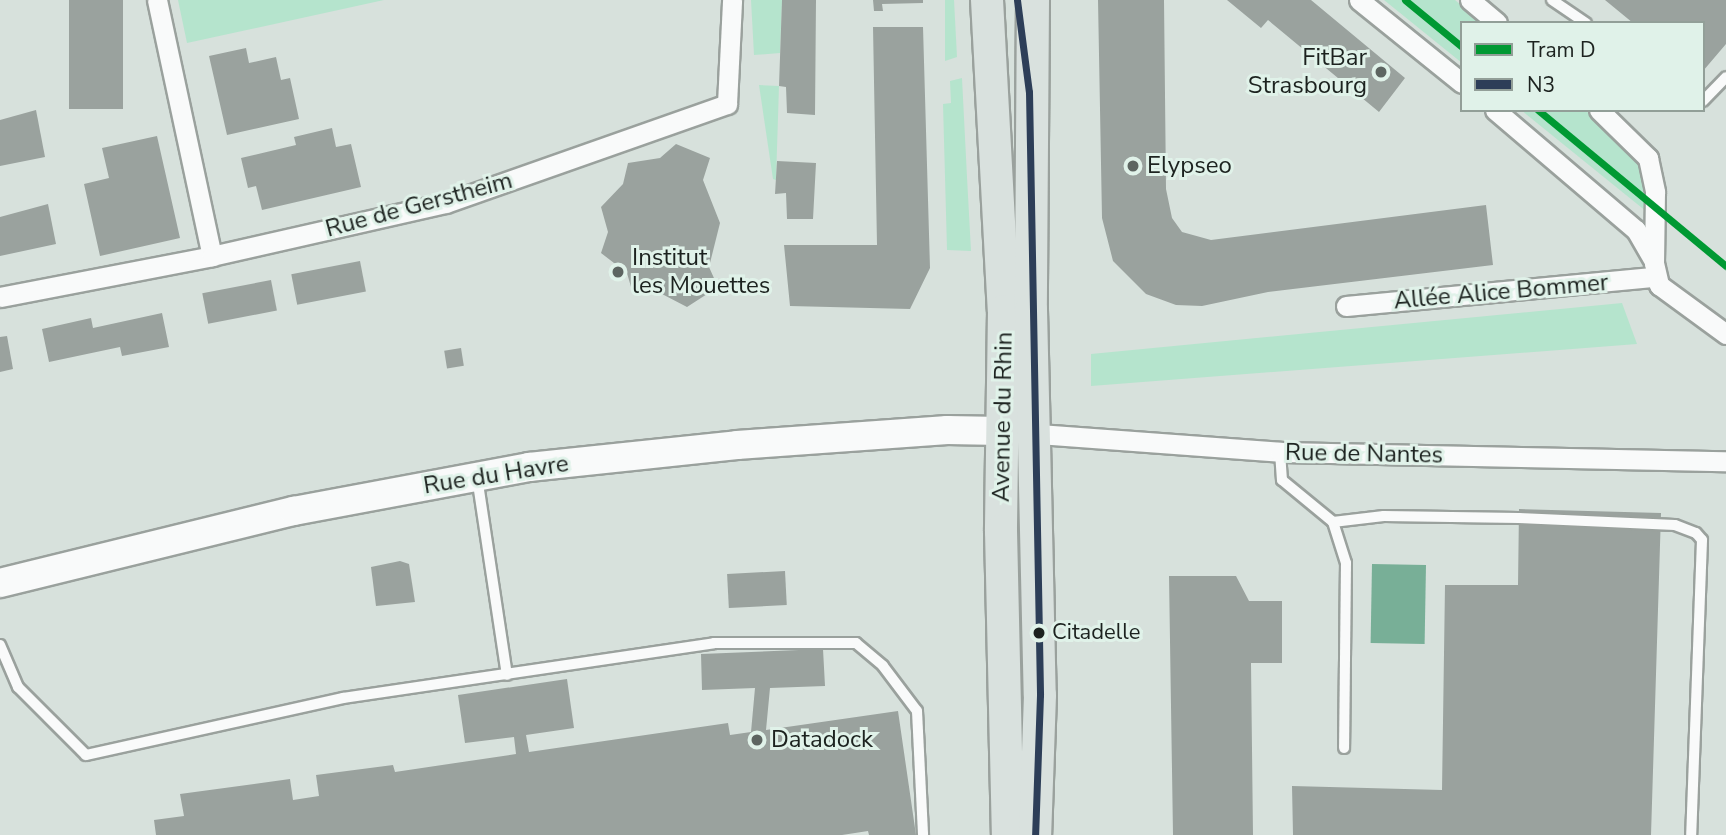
<!DOCTYPE html>
<meta charset="utf-8">
<style>
body{margin:0}
#map{position:relative;width:1726px;height:835px;overflow:hidden;background:#d7e1dc;font-family:"Nunito Sans",sans-serif}
div>[style]{position:absolute}
[style*='--x']{left:calc(var(--x)*1px);top:calc(var(--y)*1px);width:calc(var(--w)*1px);rotate:calc(var(--a)*1deg)}
.green>*{inset:0;background:#b5e4cd}
.water>*{inset:0;background:#78af97;transform-origin:0 0}
.building>*{inset:0;background:#9aa29e;transform-origin:0 0}
.roads{filter:drop-shadow(2px 0 #9aa19d) drop-shadow(-2px 0 #9aa19d) drop-shadow(0 2px #9aa19d) drop-shadow(0 -2px #9aa19d)}
.lane>*{height:10px;margin:-5px;padding:0 5px;transform-origin:5px;border-radius:5px;background:#f9fafa}
.street>*{height:19px;margin:-9.5px;padding:0 9.5px;transform-origin:9.5px;border-radius:9.5px;background:#f9fafa}
.secondary>*{height:28px;margin:-14px;padding:0 14px;transform-origin:14px;border-radius:14px;background:#f9fafa}
.primary>*{height:32px;margin:-16px;padding:0 16px;transform-origin:16px;border-radius:16px;background:#d9e1de}
.bus-1>*{height:7px;margin:-3.5px;padding:0 3.5px;transform-origin:3.5px;border-radius:3.5px;background:#2d3e58}
.tram-1>*{height:7px;margin:-3.5px;padding:0 3.5px;transform-origin:3.5px;border-radius:3.5px;background:#093}
.dots>*{width:19px;height:19px;translate:-50% -50%;box-sizing:border-box;border:4px solid #e0f2e9;border-radius:50%}
span{translate:-50% -50%;white-space:nowrap;text-align:center;line-height:1.15;-webkit-text-stroke:6px #e0f2e9;paint-order:stroke}
.bus-label{font-size:22px;color:#1c221f}
.left{translate:0 -50%;text-align:left}
.poi-label{font-size:24px;color:#1c221f}
.right{translate:-100% -50%;text-align:right}
.street-label{font-size:24px;color:#1c221f}
.legend{position:absolute;left:1460px;top:21px;width:245px;height:91px;box-sizing:border-box;background:#e0f2e9;border:2px solid #929f98;margin:0;padding:9px 12px;list-style:none;font-size:21px;color:#1c221f}
.legend li{display:flex;align-items:center;gap:14px;height:35px}
.legend b{width:35px;border:2px solid #929f98}
</style>
<div id="map">
<div class="green">
<div style="clip-path:polygon(178px 0,384px 0,187px 43px)"></div>
<div style="clip-path:polygon(751px 0,782px 0,780px 53px,754px 55px)"></div>
<div style="clip-path:polygon(945px 0,954px 0,957px 57px,945px 61px)"></div>
<div style="clip-path:polygon(1384px 0,1455px 0,1482px 23px,1462px 23px,1462px 63px)"></div>
<div style="clip-path:polygon(962px 78px,967px 177px,971px 251px,947px 250px,943px 104px,951px 103px,950px 81px)"></div>
<div style="clip-path:polygon(759px 85px,779px 86px,776px 180px,773px 179px)"></div>
<div style="clip-path:polygon(1521px 110px,1585px 110px,1639px 155px,1645px 170px,1647px 212px)"></div>
<div style="clip-path:polygon(1622px 303px,1637px 344px,1091px 386px,1091px 354px)"></div>
</div>
<div class="water">
<div style="left:1372px;top:564px;width:54px;height:79px;rotate:1deg"></div>
</div>
<div class="building">
<div style="left:69px;top:0;width:54px;height:109px"></div>
<div style="clip-path:polygon(782px 0,816px 0,815px 115px,787px 113px,786px 87px,779px 86px)"></div>
<div style="clip-path:polygon(873px 0,923px 0,923px 3px,882px 4px,883px 11px,874px 11px)"></div>
<div style="clip-path:polygon(1098px 0,1164px 0,1166px 189px,1172px 218px,1182px 232px,1211px 240px,1486px 205px,1493px 265px,1268px 292px,1202px 306px,1176px 305px,1146px 294px,1113px 261px,1102px 218px)"></div>
<div style="clip-path:polygon(1227px 0,1311px 0,1405px 78px,1379px 112px,1268px 20px,1261px 28px)"></div>
<div style="clip-path:polygon(1605px 0,1726px 0,1726px 44px,1703px 71px,1703px 23px,1633px 23px)"></div>
<div style="clip-path:polygon(873px 27px,923px 27px,930px 268px,910px 309px,790px 306px,784px 245px,877px 245px)"></div>
<div style="clip-path:polygon(246px 48px,249px 63px,276px 57px,281px 80px,290px 78px,299px 119px,227px 135px,209px 56px)"></div>
<div style="clip-path:polygon(36px 110px,45px 157px,0 166px,0 120px)"></div>
<div style="clip-path:polygon(332px 128px,336px 147px,351px 144px,361px 187px,262px 210px,256px 186px,248px 188px,241px 158px,296px 145px,294px 137px)"></div>
<div style="clip-path:polygon(157px 136px,180px 238px,100px 256px,84px 184px,109px 178px,102px 148px)"></div>
<div style="clip-path:polygon(676px 144px,710px 158px,703px 180px,720px 223px,709px 267px,718px 287px,687px 307px,662px 294px,633px 294px,627px 273px,601px 253px,608px 232px,601px 207px,623px 184px,628px 163px,660px 158px)"></div>
<div style="clip-path:polygon(777px 161px,816px 163px,813px 219px,787px 219px,786px 193px,775px 194px)"></div>
<div style="clip-path:polygon(48px 204px,56px 244px,0 256px,0 217px)"></div>
<div style="left:360px;top:261px;width:31px;height:70px;rotate:79deg"></div>
<div style="left:271px;top:280px;width:31px;height:70px;rotate:79deg"></div>
<div style="clip-path:polygon(162px 313px,169px 347px,122px 356px,120px 347px,49px 362px,42px 329px,91px 318px,93px 328px)"></div>
<div style="clip-path:polygon(7px 336px,13px 369px,0 372px,0 337px)"></div>
<div style="left:461px;top:348px;width:18px;height:17px;rotate:81deg"></div>
<div style="clip-path:polygon(1519px 509px,1661px 513px,1651px 835px,1293px 835px,1292px 786px,1442px 790px,1445px 585px,1518px 585px)"></div>
<div style="clip-path:polygon(400px 561px,409px 564px,415px 602px,376px 606px,371px 567px)"></div>
<div style="left:785px;top:571px;width:34px;height:58px;rotate:87deg"></div>
<div style="clip-path:polygon(1169px 576px,1236px 576px,1249px 601px,1282px 601px,1282px 663px,1251px 663px,1253px 835px,1173px 835px)"></div>
<div style="clip-path:polygon(823px 649px,825px 686px,770px 688px,766px 730px,898px 711px,916px 835px,869px 835px,868px 831px,842px 835px,156px 835px,154px 820px,184px 816px,180px 794px,290px 779px,293px 800px,319px 796px,316px 775px,393px 765px,395px 772px,516px 754px,514px 737px,465px 743px,458px 695px,567px 679px,574px 728px,526px 735px,529px 752px,728px 723px,730px 735px,751px 732px,755px 688px,702px 690px,701px 654px)"></div>
</div>
<div class="roads">
<div class="lane">
<div style="--x:1552;--y:0;--w:41;--a:34.1"></div>
<div style="--x:1703;--y:101;--w:33;--a:-46"></div>
<div style="--x:1280;--y:452;--w:28;--a:86"></div>
<div style="--x:1282;--y:480;--w:66;--a:39.5"></div>
<div style="--x:1333;--y:522;--w:43;--a:72.4"></div>
<div style="--x:1346;--y:563;--w:185;--a:90.6"></div>
<div style="--x:477;--y:477;--w:200;--a:81.4"></div>
<div style="--x:1333;--y:522;--w:51;--a:-6.7"></div>
<div style="--x:1384;--y:516;--w:135;--a:0.8"></div>
<div style="--x:1519;--y:518;--w:156;--a:2.6"></div>
<div style="--x:1675;--y:525;--w:22;--a:21"></div>
<div style="--x:1696;--y:533;--w:9;--a:49"></div>
<div style="--x:1702;--y:540;--w:295;--a:92.1"></div>
<div style="--x:0;--y:645;--w:46;--a:66.8"></div>
<div style="--x:18;--y:687;--w:96;--a:45"></div>
<div style="--x:86;--y:755;--w:263;--a:-12.5"></div>
<div style="--x:343;--y:698;--w:375;--a:-8.4"></div>
<div style="--x:714;--y:643;--w:142;--a:0"></div>
<div style="--x:856;--y:643;--w:35;--a:40"></div>
<div style="--x:883;--y:666;--w:56;--a:52.9"></div>
<div style="--x:917;--y:711;--w:124;--a:87.2"></div>
</div>
<div class="street">
<div style="--x:157;--y:0;--w:262;--a:77.9"></div>
<div style="--x:1359;--y:0;--w:132;--a:38.9"></div>
<div style="--x:1470;--y:0;--w:35;--a:40"></div>
<div style="--x:1495;--y:110;--w:185;--a:40.4"></div>
<div style="--x:1636;--y:230;--w:34;--a:60"></div>
<div style="--x:1599;--y:110;--w:69;--a:44.4"></div>
<div style="--x:1648;--y:158;--w:35;--a:78"></div>
<div style="--x:1655;--y:192;--w:71;--a:90.8"></div>
<div style="--x:1654;--y:263;--w:23;--a:77"></div>
<div style="--x:1659;--y:285;--w:83;--a:36.2"></div>
<div style="--x:0;--y:297;--w:216;--a:-10.9"></div>
<div style="--x:212;--y:256;--w:240;--a:-12.8"></div>
<div style="--x:446;--y:203;--w:298;--a:-19.4"></div>
<div style="--x:727;--y:104;--w:104;--a:-87.2"></div>
<div style="--x:1346;--y:306;--w:310;--a:-5.4"></div>
<div style="--x:1024;--y:433;--w:257;--a:4.2"></div>
<div style="--x:1280;--y:452;--w:446;--a:1.2"></div>
</div>
<div class="secondary">
<div style="--x:0;--y:583;--w:303;--a:-13.8"></div>
<div style="--x:294;--y:511;--w:239;--a:-10.6"></div>
<div style="--x:529;--y:467;--w:209;--a:-6"></div>
<div style="--x:737;--y:445;--w:211;--a:-4.1"></div>
<div style="--x:947;--y:430;--w:55;--a:1"></div>
</div>
<div class="primary">
<div style="--x:987;--y:0;--w:311;--a:86.9"></div>
<div style="--x:1004;--y:311;--w:220;--a:90.8"></div>
<div style="--x:1001;--y:531;--w:304;--a:88.7"></div>
<div style="--x:1033;--y:0;--w:310;--a:90.4"></div>
<div style="--x:1031;--y:310;--w:385;--a:88.7"></div>
<div style="--x:1040;--y:695;--w:140;--a:92"></div>
</div>
</div>
<div class="bus-1">
<div style="--x:1017;--y:0;--w:93;--a:82.6"></div>
<div style="--x:1029;--y:92;--w:603;--a:88.95"></div>
<div style="--x:1040;--y:695;--w:140;--a:92"></div>
</div>
<div class="tram-1">
<div style="--x:1405;--y:0;--w:74;--a:39.5"></div>
<div style="--x:1538;--y:110;--w:244;--a:39.7"></div>
</div>
<div class="dots">
<div style="left:1381px;top:72px;background:#5d6561"></div>
<div style="left:1133px;top:166px;background:#5d6561"></div>
<div style="left:618px;top:272px;background:#5d6561"></div>
<div style="left:1039px;top:633px;background:#1c221f"></div>
<div style="left:757px;top:740px;background:#5d6561"></div>
</div>
<div class="bus-label">
<span class="left" style="left:1052px;top:633px">Citadelle</span>
</div>
<div class="poi-label">
<span class="right" style="left:1367px;top:72px">FitBar<br>Strasbourg</span>
<span class="left" style="left:1147px;top:166px">Elypseo</span>
<span class="left" style="left:632px;top:272px">Institut<br>les Mouettes</span>
<span class="left" style="left:771px;top:740px">Datadock</span>
</div>
<div class="street-label">
<span style="left:419px;top:205px;rotate:-15deg">Rue de Gerstheim</span>
<span style="left:1501px;top:292px;rotate:-5deg">Allée Alice Bommer</span>
<span style="left:1003px;top:417px;rotate:-89deg">Avenue du Rhin</span>
<span style="left:1364px;top:454px;rotate:1deg">Rue de Nantes</span>
<span style="left:496px;top:475px;rotate:-9deg">Rue du Havre</span>
</div>
<ul class="legend">
<li><b style="height:9px;background:#093"></b>Tram D</li>
<li><b style="height:9px;background:#2d3e58"></b>N3</li>
</ul>
</div>
